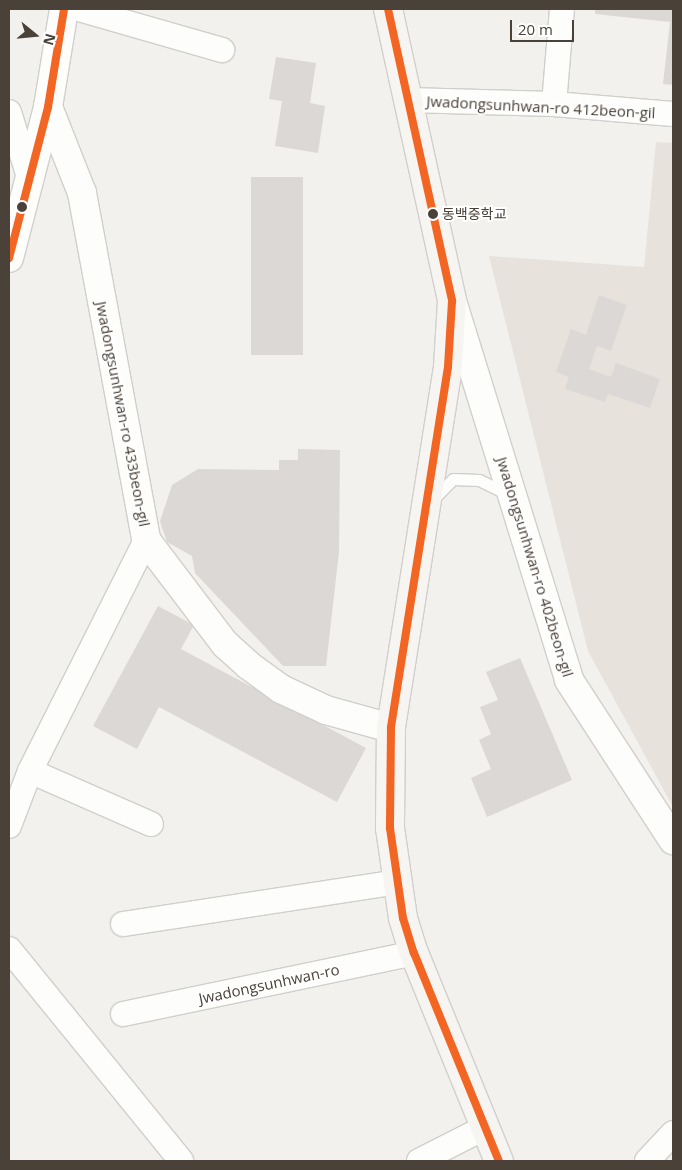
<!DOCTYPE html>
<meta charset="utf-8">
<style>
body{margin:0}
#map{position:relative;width:682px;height:1170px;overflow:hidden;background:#f3f1ee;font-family:"Open Sans","Noto Sans KR",sans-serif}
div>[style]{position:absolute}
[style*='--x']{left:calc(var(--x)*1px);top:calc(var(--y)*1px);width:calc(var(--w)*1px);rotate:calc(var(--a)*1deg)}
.residential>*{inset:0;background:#e7e2db}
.building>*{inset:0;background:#dbd8d5;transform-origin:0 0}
.roads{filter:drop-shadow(1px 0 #d1cfcb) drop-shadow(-1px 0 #d1cfcb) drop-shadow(0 1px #d1cfcb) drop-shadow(0 -1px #d1cfcb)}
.service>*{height:11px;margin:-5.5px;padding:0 5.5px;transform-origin:5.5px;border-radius:5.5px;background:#fdfdfc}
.minor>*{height:24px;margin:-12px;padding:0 12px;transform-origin:12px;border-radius:12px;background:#fdfdfc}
.tertiary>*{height:28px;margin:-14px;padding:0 14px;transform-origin:14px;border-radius:14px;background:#fdfdfc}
.secondary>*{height:28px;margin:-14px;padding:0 14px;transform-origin:14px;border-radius:14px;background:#f7f5f1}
.bus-1>*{height:8px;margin:-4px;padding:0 4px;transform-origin:4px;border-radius:4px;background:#f26522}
.dots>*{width:14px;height:14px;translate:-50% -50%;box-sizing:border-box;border:2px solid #fff;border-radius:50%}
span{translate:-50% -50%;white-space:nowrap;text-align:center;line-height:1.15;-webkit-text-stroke:4px #fff;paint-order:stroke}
.bus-label{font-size:14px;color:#4a4239}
.left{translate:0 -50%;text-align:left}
.street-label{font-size:15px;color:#4a4239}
.frame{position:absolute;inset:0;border:10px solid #4a4239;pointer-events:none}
.north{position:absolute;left:10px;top:10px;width:50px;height:50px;-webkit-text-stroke:4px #fff;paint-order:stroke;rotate:107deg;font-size:14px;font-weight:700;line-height:20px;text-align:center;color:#4a4239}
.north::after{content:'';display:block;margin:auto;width:18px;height:22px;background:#4a4239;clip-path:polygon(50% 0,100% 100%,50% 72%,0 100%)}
.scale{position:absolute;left:510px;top:20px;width:64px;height:22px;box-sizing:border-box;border:2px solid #4a4239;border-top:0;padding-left:6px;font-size:15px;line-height:18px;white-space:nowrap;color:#4a4239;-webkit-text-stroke:4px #fff;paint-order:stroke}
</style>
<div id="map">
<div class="residential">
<div style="clip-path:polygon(656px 142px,673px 143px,673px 807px,588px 651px,489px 256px,644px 267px)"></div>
</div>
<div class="building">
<div style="clip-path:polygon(595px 9px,673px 9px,673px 85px,663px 84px,670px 22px,595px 14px)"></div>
<div style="clip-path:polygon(276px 57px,316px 63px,310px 103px,325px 106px,318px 153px,275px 146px,282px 101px,269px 99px)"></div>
<div style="left:303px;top:177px;width:178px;height:52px;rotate:90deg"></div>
<div style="clip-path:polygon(599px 295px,627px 305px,611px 351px,597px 346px,589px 369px,611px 377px,616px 363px,660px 379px,650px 408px,608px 394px,605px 402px,565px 389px,569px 377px,556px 372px,571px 329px,586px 335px)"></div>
<div style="clip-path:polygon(298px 449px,340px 450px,339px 552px,326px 666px,283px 666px,195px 573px,192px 556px,167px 542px,160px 521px,172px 485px,198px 469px,279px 470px,279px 460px,298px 460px)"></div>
<div style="clip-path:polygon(158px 606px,194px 625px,181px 649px,366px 748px,337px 802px,159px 707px,137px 749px,93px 726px)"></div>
<div style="clip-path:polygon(520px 658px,572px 780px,487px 817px,471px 778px,491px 769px,479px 740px,491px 734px,480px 707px,498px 700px,486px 672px)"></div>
</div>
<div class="roads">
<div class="service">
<div style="--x:433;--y:499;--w:28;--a:-45"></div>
<div style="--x:453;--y:479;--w:26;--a:2"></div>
<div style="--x:479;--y:480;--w:32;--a:26"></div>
</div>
<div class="minor">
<div style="--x:79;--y:9;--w:149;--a:16"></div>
<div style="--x:408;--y:100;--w:146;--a:1.6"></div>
<div style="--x:554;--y:104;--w:119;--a:4.8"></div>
<div style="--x:554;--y:104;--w:95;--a:-85.2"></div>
<div style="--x:9;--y:112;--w:68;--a:72.9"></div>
<div style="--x:30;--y:771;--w:132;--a:23.7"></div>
<div style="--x:9;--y:826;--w:59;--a:-69.1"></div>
<div style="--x:30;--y:771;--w:258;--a:-63.3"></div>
<div style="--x:123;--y:924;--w:277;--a:-8.7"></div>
<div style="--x:9;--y:949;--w:273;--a:50.9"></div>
<div style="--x:123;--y:1014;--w:297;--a:-11.8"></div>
<div style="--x:419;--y:1161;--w:73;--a:-26.9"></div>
<div style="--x:647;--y:1161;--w:38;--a:-47"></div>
</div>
<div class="tertiary">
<div style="--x:48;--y:107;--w:92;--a:68.4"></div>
<div style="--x:82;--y:193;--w:353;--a:79.5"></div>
<div style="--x:146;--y:540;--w:131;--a:52.8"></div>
<div style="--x:225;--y:644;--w:31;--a:42"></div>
<div style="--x:248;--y:665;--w:41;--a:36"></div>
<div style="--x:281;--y:689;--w:50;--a:25"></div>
<div style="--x:326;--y:710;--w:67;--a:15.5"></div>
<div style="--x:9;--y:258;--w:156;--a:-75.5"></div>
<div style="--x:48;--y:107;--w:99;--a:-80.7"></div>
<div style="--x:452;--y:301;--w:397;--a:72.8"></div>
<div style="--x:569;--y:680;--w:191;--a:57"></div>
</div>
<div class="secondary">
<div style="--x:388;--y:9;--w:299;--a:77.6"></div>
<div style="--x:452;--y:301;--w:66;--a:93.5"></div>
<div style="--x:448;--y:367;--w:365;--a:99"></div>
<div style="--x:391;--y:728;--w:100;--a:90.6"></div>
<div style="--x:390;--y:828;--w:91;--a:81.8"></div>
<div style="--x:403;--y:918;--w:37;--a:73"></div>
<div style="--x:414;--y:953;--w:225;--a:67.8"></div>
</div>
</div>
<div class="bus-1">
<div style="--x:388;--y:9;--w:299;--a:77.6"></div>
<div style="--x:452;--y:301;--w:66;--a:93.5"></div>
<div style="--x:448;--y:367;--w:365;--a:99"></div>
<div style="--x:391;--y:728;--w:100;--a:90.6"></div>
<div style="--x:390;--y:828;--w:91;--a:81.8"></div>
<div style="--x:403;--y:918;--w:37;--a:73"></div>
<div style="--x:414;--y:953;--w:225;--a:67.8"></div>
<div style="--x:9;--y:258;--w:156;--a:-75.5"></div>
<div style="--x:48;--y:107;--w:99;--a:-80.7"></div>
</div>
<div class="dots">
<div style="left:22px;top:207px;background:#4a4239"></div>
<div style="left:433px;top:214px;background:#4a4239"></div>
</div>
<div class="bus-label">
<span class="left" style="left:442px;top:214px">동백중학교</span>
</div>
<div class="street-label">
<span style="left:541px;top:107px;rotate:3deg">Jwadongsunhwan-ro 412beon-gil</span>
<span style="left:123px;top:414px;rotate:79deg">Jwadongsunhwan-ro 433beon-gil</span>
<span style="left:535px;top:567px;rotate:73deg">Jwadongsunhwan-ro 402beon-gil</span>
<span style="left:269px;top:984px;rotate:-12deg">Jwadongsunhwan-ro</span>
</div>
<div class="frame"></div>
<div class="north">N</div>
<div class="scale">20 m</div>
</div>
